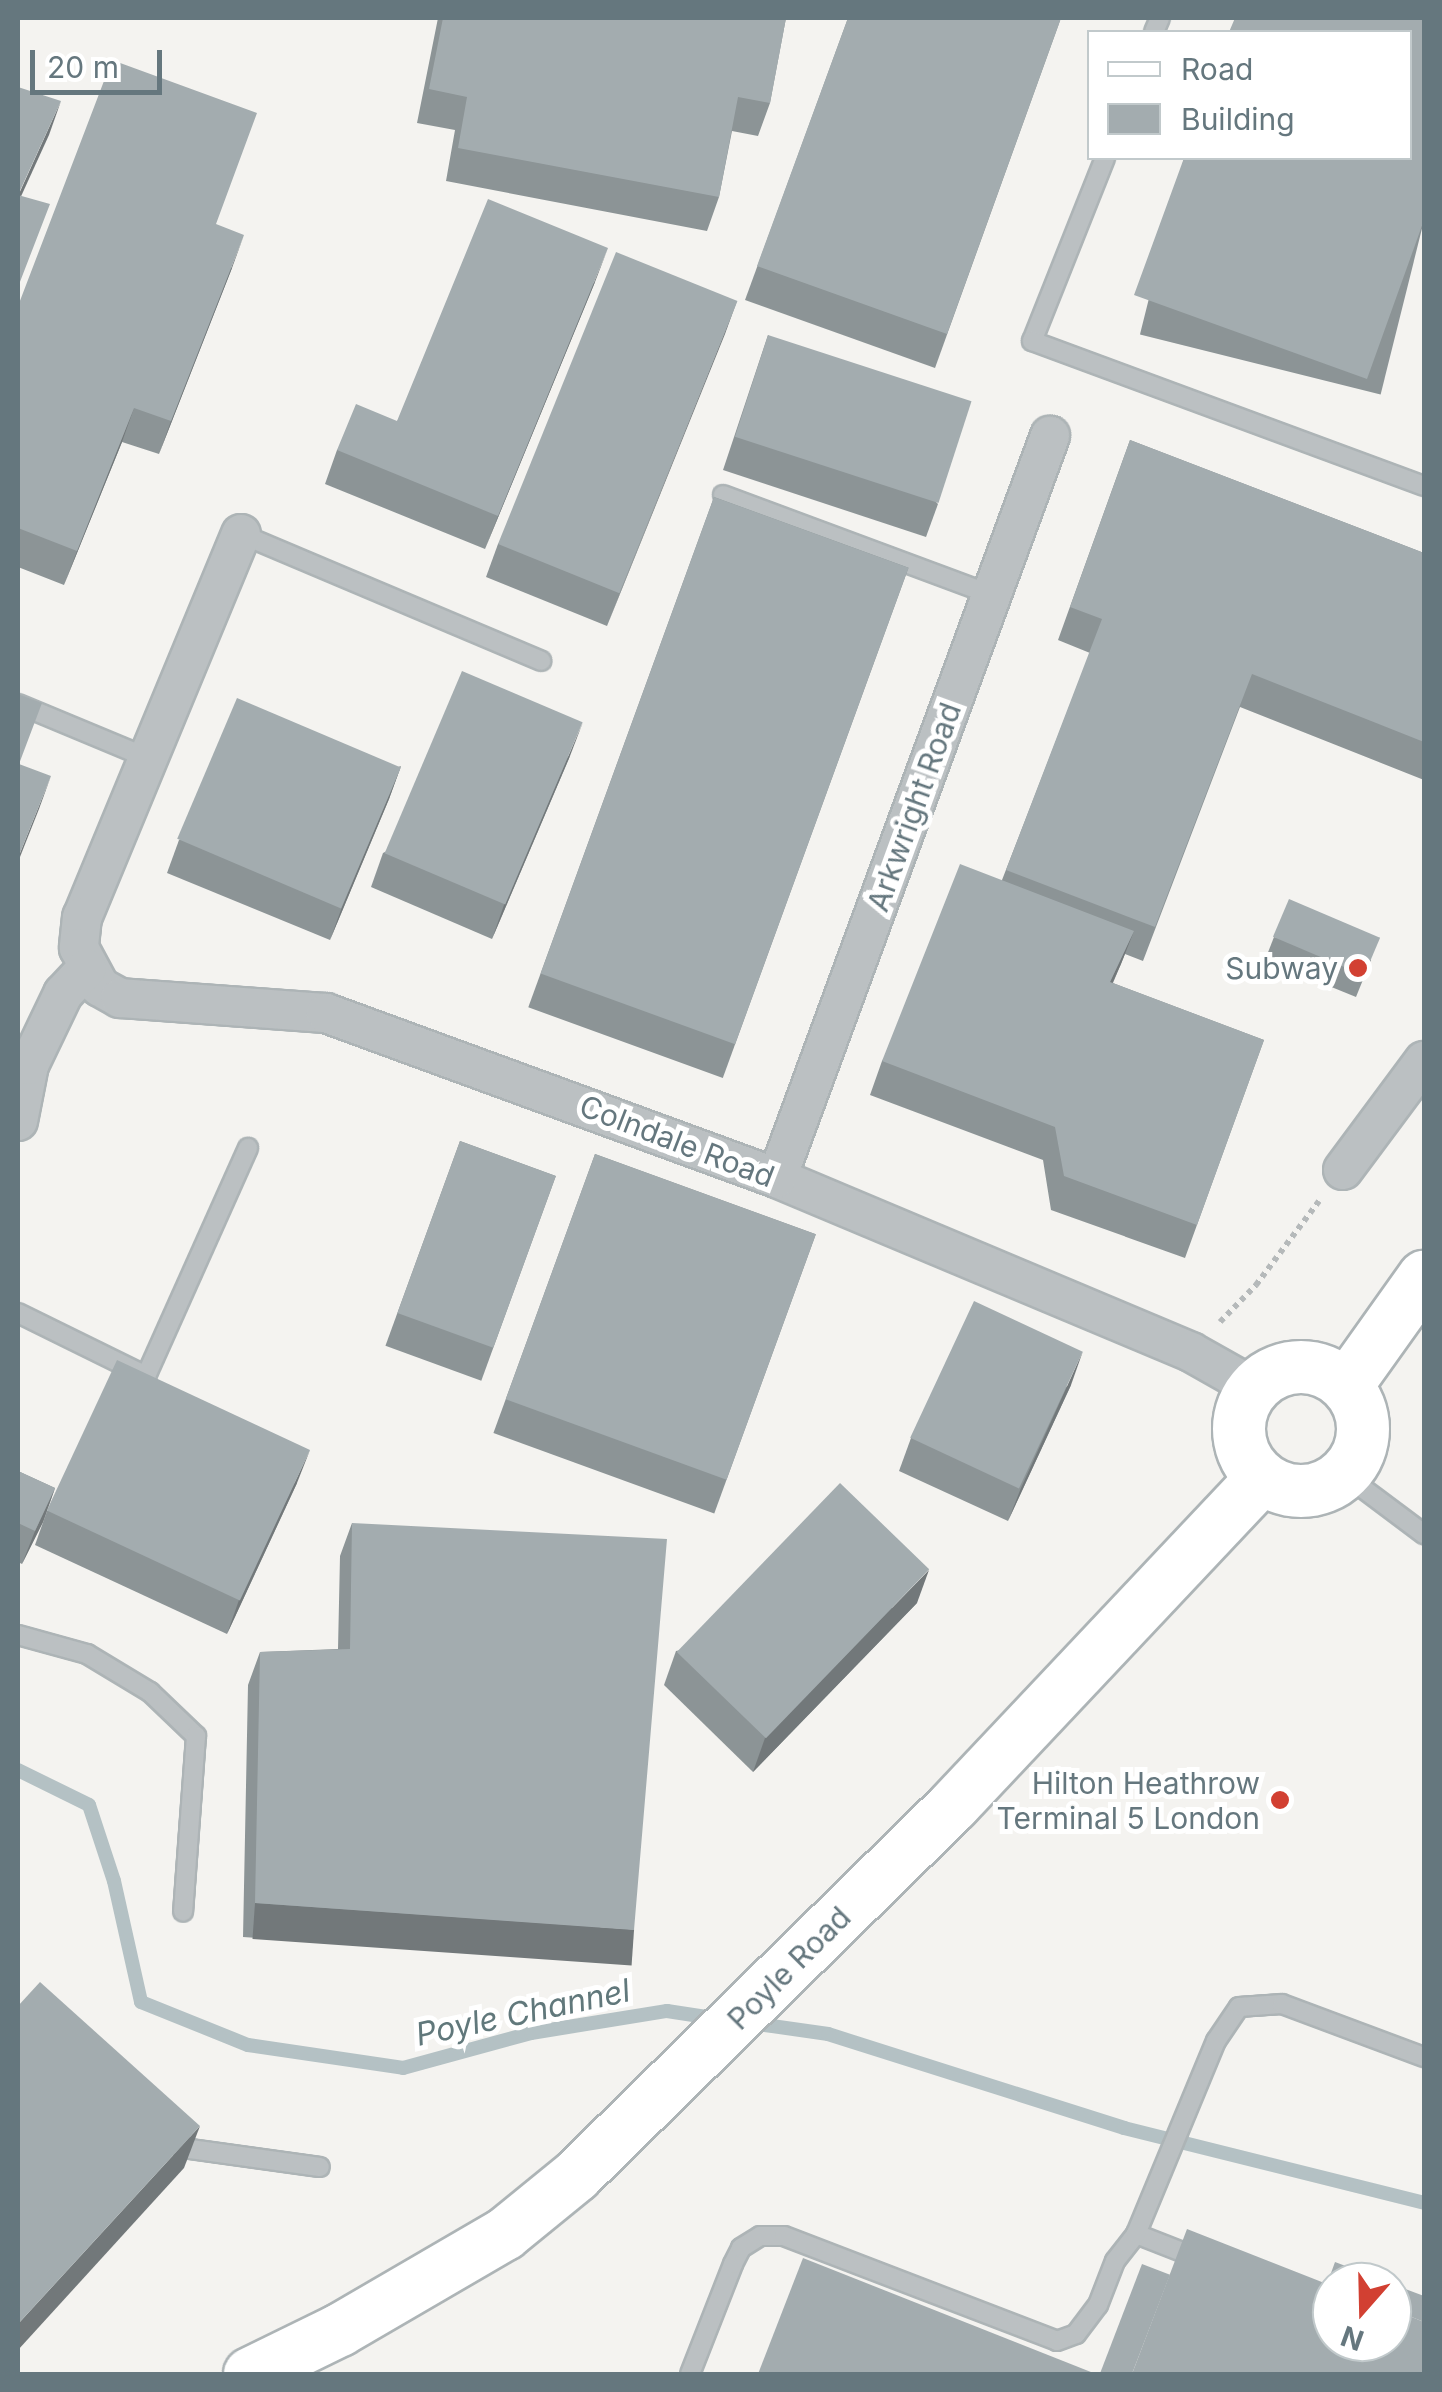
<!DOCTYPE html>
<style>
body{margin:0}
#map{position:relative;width:1442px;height:2392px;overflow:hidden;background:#f4f3f0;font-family:Inter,sans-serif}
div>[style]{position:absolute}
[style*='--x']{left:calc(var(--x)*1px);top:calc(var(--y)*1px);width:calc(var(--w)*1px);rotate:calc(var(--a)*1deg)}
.stream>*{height:14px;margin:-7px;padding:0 7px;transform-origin:7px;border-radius:7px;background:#b4c1c4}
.path>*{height:6px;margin-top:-3px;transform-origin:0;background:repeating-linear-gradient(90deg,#b5b9ba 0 5px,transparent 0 10px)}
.roads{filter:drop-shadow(2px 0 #adb4b6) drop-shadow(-2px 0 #adb4b6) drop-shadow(0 2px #adb4b6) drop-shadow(0 -2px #adb4b6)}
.lane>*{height:18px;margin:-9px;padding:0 9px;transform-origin:9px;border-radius:9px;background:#bbc0c2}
.street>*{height:38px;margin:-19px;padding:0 19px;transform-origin:19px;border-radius:19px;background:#bbc0c2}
.secondary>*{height:52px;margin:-26px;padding:0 26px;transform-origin:26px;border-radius:26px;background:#fff}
.secondary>.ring{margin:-26px;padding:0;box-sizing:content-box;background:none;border:52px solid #fff;border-radius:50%}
.wall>*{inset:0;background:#8c9496;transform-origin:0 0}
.shaded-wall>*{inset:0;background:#72787a;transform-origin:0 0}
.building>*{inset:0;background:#a3acaf;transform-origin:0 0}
.dots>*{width:28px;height:28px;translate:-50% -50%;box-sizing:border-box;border:5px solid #fff;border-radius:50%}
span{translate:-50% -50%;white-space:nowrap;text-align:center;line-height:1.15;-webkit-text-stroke:10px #fff;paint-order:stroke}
.street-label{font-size:30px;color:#65777e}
.poi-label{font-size:30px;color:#65777e}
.right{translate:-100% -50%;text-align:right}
.water-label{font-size:32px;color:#61787b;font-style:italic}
.frame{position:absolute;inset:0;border:20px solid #65777e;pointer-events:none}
.legend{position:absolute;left:1087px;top:30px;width:325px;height:130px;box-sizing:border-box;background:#fff;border:2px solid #c1c9cb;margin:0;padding:12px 18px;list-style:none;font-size:30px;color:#65777e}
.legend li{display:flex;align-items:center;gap:20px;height:50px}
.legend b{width:50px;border:2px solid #c1c9cb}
.north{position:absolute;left:1312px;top:2262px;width:100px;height:100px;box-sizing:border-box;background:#fff;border:2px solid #c1c9cb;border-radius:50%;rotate:200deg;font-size:28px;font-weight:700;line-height:40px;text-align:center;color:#65777e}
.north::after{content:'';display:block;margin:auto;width:35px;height:45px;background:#d24032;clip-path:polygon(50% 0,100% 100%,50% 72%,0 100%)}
.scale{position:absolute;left:30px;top:50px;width:132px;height:45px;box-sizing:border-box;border:5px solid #65777e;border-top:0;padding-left:12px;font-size:30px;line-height:35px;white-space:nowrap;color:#65777e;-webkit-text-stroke:8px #fff;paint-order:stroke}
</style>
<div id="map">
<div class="stream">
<div style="--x:18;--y:1770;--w:79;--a:26.2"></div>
<div style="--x:89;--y:1805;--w:80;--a:71.8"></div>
<div style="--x:114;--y:1881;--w:124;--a:77.4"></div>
<div style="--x:141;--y:2002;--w:115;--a:21.9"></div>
<div style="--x:248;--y:2045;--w:157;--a:8.4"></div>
<div style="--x:403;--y:2068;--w:133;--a:-15.3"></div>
<div style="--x:531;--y:2033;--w:138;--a:-9.2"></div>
<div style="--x:667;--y:2011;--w:53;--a:8.7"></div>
<div style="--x:751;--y:2023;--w:78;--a:8.1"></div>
<div style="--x:828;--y:2034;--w:311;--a:17.6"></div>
<div style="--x:1124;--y:2128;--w:309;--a:14"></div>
</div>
<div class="path">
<div style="--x:1220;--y:1322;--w:52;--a:-45.8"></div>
<div style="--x:1256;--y:1285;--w:105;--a:-53.1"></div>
</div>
<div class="roads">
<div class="lane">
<div style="--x:1154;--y:32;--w:15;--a:-67"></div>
<div style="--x:1105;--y:158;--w:197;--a:111.7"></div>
<div style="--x:1032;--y:341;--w:418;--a:20.3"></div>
<div style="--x:723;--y:495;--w:287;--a:20.4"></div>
<div style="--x:241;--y:534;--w:326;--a:22.9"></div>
<div style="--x:18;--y:704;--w:141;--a:22.6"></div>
<div style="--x:18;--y:1313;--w:143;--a:26.2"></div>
<div style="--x:146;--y:1376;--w:250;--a:-65.9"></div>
<div style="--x:1345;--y:1475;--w:99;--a:36.8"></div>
<div style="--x:18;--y:1635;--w:72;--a:15.4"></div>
<div style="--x:87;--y:1654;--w:74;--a:31.1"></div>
<div style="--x:150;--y:1692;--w:64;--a:43.7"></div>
<div style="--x:196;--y:1736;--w:176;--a:94.2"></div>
<div style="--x:172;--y:2138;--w:15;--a:42"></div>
<div style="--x:183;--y:2148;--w:138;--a:7.9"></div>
<div style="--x:1136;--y:2234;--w:69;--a:21.3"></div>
<div style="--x:690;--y:2374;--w:118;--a:-68.6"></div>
<div style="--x:733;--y:2264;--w:18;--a:-63"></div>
<div style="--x:741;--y:2248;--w:22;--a:-32"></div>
<div style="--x:760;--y:2236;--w:24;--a:0"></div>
<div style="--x:784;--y:2236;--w:292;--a:21"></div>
<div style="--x:1057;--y:2341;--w:20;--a:-20"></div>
<div style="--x:1076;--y:2334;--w:36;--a:-53"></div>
<div style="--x:1098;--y:2305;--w:47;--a:-68.9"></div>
<div style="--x:1115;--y:2261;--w:34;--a:-52"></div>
<div style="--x:1136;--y:2234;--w:209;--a:-67.5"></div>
<div style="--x:1216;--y:2041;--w:41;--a:-55.9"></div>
<div style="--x:1239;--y:2007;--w:43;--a:-4"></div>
<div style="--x:1282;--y:2004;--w:152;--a:20.5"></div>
</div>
<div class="street">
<div style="--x:241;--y:534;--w:415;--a:112.5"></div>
<div style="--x:82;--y:917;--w:31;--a:96"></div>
<div style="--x:79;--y:948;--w:44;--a:61.7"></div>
<div style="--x:100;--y:987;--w:23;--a:29"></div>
<div style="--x:120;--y:998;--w:207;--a:4.2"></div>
<div style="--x:326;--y:1013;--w:480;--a:20.1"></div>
<div style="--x:777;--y:1178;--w:449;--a:22.8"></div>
<div style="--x:1191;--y:1352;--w:71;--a:29.4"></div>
<div style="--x:18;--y:1121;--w:57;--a:-78.9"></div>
<div style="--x:29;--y:1065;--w:79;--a:-64.4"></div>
<div style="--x:63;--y:994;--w:35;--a:-47"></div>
<div style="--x:1343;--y:1170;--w:136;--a:-53.4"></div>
<div style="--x:777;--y:1178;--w:791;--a:-69.8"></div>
</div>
<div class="secondary">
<div class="ring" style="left:1239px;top:1367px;width:72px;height:72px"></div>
<div style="--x:1347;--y:1385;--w:133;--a:-54.5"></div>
<div style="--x:250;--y:2374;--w:100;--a:-26.1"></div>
<div style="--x:340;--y:2330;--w:191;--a:-30.2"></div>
<div style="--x:505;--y:2234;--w:92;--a:-39.2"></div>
<div style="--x:576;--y:2176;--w:530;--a:-44.46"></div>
<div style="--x:954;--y:1805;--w:448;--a:-46.7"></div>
</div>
</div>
<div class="wall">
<div style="clip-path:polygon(438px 18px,786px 18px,770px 103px,758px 136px,732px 131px,719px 197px,707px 231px,446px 181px,455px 130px,417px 123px)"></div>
<div style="clip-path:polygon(848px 18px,1061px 18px,935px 368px,745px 300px)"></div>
<div style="left:1184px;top:158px;width:248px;height:182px;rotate:14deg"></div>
<div style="clip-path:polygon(232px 268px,159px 454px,122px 442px,64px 585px,18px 567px,18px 306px)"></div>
<div style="clip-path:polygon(595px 282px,485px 549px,325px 484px,337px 450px,397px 421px)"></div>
<div style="clip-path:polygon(737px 301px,607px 626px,486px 577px,498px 544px)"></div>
<div style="clip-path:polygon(768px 335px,938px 504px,926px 537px,723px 470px)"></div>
<div style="clip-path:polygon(1130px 440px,1424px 553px,1424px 780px,1240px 707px,1143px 961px,1125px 954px,1113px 983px,1264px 1040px,1185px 1258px,1051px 1210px,1043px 1160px,870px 1095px,882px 1061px,1002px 880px,1090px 653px,1058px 640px)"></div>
<div style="left:714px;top:497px;width:207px;height:543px;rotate:20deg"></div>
<div style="clip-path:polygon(570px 756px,492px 939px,371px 887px,383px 853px)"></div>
<div style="clip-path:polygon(401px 766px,389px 799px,330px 940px,167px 873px,179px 840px)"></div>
<div style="clip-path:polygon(1274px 937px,1371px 960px,1356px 997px,1265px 960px)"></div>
<div style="left:460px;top:1141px;width:102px;height:218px;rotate:20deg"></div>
<div style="left:595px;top:1154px;width:235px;height:297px;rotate:20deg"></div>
<div style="clip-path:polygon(1071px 1385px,1008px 1521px,899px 1471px,911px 1438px)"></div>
<div style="clip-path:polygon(18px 1471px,55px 1488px,43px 1522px,22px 1564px,18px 1562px)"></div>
<div style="clip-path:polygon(297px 1483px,227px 1634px,35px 1545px,47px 1511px)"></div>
<div style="clip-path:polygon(352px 1523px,622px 1963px,243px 1937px,248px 1685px,260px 1652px,338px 1649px,340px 1556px)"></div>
<div style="clip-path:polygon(917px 1603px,753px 1772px,664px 1685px,676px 1651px)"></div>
</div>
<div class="shaded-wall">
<div style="clip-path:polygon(61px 101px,49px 135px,18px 203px,18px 196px)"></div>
<div style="clip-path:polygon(244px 235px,232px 268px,159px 454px,171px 421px)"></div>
<div style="clip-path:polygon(608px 248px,595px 282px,485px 549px,498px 516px)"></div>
<div style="clip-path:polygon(737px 301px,725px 334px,607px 626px,620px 593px)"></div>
<div style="clip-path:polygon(134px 408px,122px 442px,64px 585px,77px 551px)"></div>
<div style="clip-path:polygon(583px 722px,570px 756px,492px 939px,504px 905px)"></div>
<div style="clip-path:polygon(401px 766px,389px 799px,330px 940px,342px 907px)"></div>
<div style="clip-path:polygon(51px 776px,39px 809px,18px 862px,18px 858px)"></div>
<div style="clip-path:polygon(1134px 931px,1121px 964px,1098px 1015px,1110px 982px)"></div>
<div style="clip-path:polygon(1083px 1351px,1071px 1385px,1008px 1521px,1021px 1488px)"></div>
<div style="clip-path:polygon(310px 1450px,297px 1483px,227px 1634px,239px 1600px)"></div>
<div style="clip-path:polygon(55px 1488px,43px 1522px,22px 1564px,35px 1531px)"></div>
<div style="clip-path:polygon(929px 1570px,917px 1603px,753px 1772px,765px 1738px)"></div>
<div style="left:255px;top:1903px;width:380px;height:36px;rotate:4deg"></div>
<div style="clip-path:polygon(200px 2126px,184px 2168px,18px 2350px,18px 2324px)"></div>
</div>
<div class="building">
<div style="clip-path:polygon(443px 18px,786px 18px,770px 103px,738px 97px,719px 197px,458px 148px,467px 97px,429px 89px)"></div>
<div style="clip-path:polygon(848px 18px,1061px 18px,947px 334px,757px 266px)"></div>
<div style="clip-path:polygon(1235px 18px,1424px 18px,1424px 220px,1367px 379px,1134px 295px,1184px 158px,1410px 158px,1410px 32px,1229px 32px)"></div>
<div style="clip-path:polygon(112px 60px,257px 113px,216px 224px,244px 235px,171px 421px,134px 408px,77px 551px,18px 528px,18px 306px)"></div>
<div style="clip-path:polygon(18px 87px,61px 101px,18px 195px,50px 204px,18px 287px)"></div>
<div style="clip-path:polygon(488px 199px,608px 248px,498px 516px,337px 450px,356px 404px,397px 421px)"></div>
<div style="left:616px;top:252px;width:131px;height:315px;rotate:22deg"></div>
<div style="left:768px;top:335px;width:214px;height:107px;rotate:18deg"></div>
<div style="clip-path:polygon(1130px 440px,1424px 553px,1424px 742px,1252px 674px,1155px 927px,1006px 870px,1102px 619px,1070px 607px)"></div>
<div style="left:714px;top:497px;width:207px;height:507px;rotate:20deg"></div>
<div style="left:462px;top:671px;width:131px;height:198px;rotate:23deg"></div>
<div style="clip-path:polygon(18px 694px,42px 703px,19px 764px,51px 776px,18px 858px)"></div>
<div style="left:237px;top:698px;width:178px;height:153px;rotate:23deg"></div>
<div style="clip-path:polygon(960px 864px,1134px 931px,1110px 982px,1264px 1040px,1197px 1225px,1064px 1176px,1055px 1127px,882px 1061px)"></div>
<div style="left:1289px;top:899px;width:99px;height:41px;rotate:23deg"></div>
<div style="left:460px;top:1141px;width:102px;height:183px;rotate:20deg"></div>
<div style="left:595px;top:1154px;width:235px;height:261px;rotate:20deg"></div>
<div style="left:974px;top:1301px;width:120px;height:151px;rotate:25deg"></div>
<div style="left:117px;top:1360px;width:213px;height:166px;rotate:25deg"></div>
<div style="clip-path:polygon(18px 1471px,55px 1488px,35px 1531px,18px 1523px)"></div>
<div style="left:840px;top:1483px;width:124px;height:235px;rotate:44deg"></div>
<div style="clip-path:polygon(352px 1523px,667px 1539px,634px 1930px,255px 1903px,260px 1652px,350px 1649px)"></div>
<div style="clip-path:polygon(40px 1982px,200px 2126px,18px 2324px,18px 2006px)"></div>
<div style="clip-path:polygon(1187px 2229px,1332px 2286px,1332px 2342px,1392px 2342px,1392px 2309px,1424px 2322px,1424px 2374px,1132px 2374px)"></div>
<div style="clip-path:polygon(803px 2258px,1096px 2374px,758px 2374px)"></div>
<div style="clip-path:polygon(1335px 2262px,1388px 2282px,1332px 2282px,1332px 2286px,1327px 2284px)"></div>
<div style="left:1142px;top:2264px;width:30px;height:118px;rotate:21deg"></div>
<div style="clip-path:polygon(1392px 2284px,1424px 2296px,1424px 2322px,1392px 2309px)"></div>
</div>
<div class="dots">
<div style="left:1358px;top:968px;background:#d24032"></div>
<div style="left:1280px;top:1800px;background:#d24032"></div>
</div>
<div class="street-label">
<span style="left:914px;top:807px;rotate:-70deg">Arkwright Road</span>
<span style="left:677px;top:1141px;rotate:21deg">Colndale Road</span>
<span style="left:789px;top:1968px;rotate:-45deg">Poyle Road</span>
</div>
<div class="poi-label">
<span class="right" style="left:1338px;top:968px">Subway</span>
<span class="right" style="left:1260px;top:1800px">Hilton Heathrow<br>Terminal 5 London</span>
</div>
<div class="water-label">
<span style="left:523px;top:2013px;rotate:-12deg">Poyle Channel</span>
</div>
<div class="frame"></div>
<ul class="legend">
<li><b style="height:12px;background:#fff"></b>Road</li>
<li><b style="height:28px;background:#a3acaf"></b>Building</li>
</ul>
<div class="north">N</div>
<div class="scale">20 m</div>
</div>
